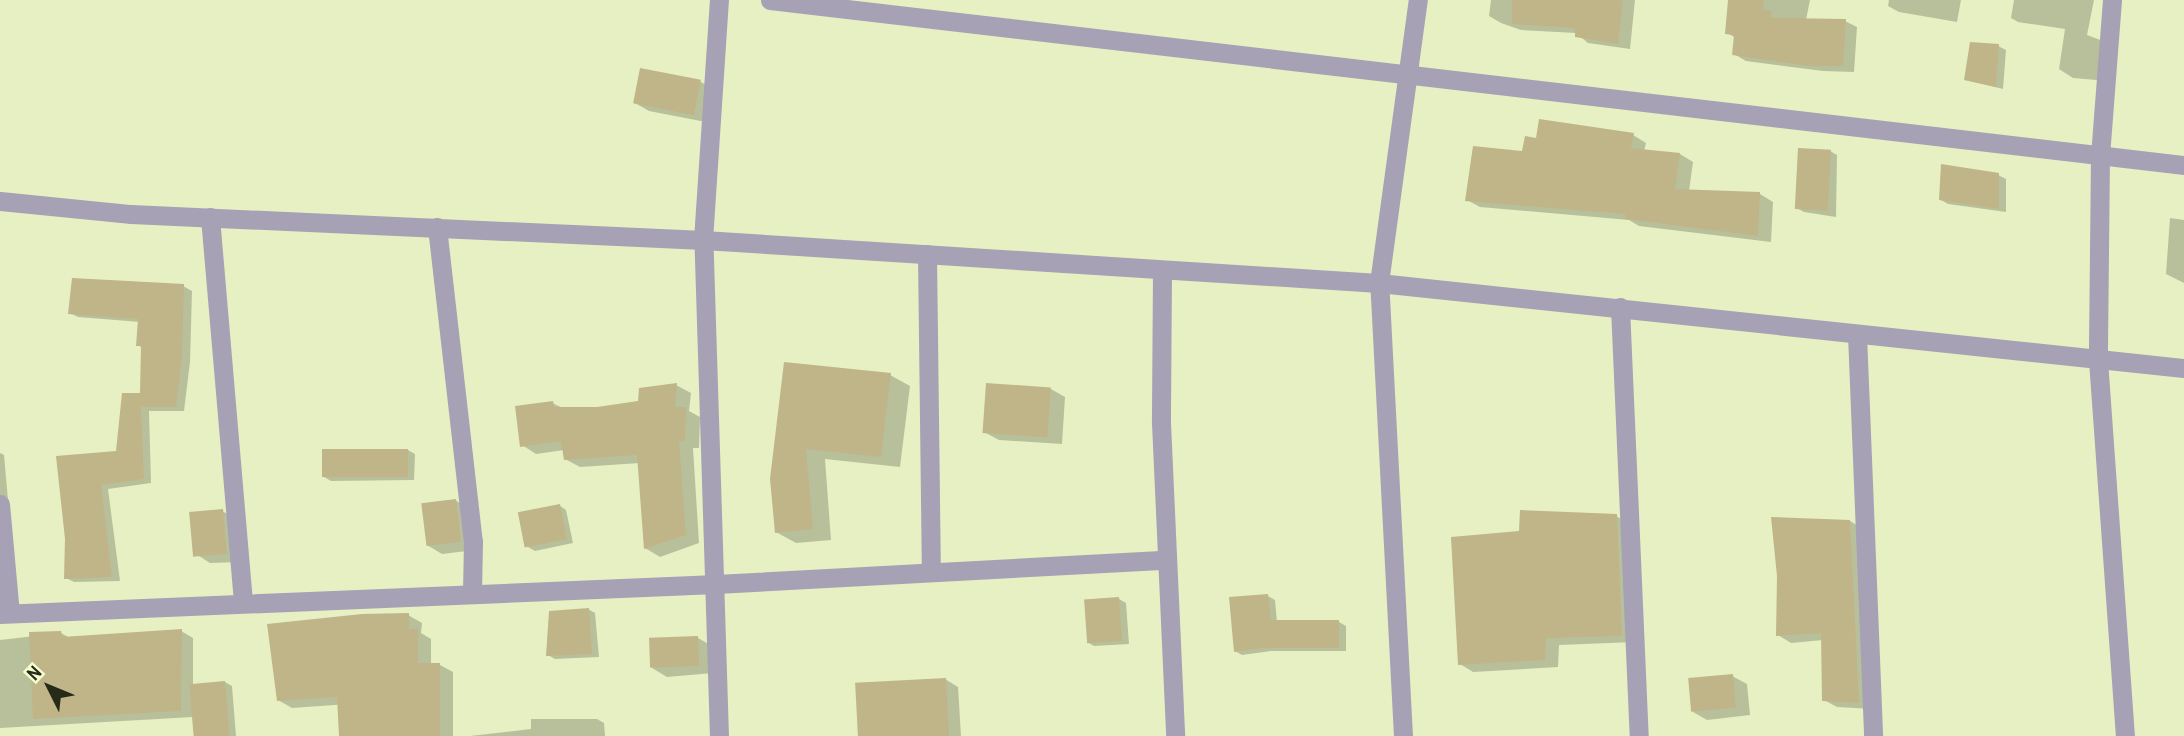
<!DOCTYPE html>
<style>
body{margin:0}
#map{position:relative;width:2184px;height:736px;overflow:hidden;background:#e7f0c2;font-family:"Archivo Narrow",sans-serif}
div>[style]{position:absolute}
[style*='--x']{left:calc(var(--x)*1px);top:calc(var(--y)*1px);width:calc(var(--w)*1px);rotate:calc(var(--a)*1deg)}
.shadow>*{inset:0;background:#0003}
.building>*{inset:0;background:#bfb588;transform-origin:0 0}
.minor>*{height:19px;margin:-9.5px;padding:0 9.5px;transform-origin:9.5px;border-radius:9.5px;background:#a6a1b4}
.tertiary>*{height:19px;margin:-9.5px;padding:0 9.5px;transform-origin:9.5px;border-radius:9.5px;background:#a6a1b4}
span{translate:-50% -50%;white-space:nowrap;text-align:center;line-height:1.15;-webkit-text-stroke:5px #f4fdcf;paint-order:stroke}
.north{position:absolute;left:14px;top:652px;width:70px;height:70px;-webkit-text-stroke:5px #f4fdcf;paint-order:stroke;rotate:313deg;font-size:19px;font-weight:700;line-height:28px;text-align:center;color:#272a18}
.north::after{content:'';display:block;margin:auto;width:24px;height:32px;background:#272a18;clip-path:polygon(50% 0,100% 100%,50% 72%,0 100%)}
</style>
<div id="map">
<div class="shadow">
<div style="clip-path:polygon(1491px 0,1635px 0,1630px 49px,1588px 43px,1576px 33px,1521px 30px,1501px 23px,1489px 16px)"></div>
<div style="clip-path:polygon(1730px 0,1810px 0,1806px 20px,1845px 21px,1857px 27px,1854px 72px,1823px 71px,1746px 61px,1734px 54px,1736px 38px,1727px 33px)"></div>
<div style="clip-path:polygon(1889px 0,1961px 0,1957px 22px,1899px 12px,1888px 6px)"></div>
<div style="clip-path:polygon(2014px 0,2094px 0,2087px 35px,2111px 44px,2108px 81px,2073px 78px,2059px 69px,2065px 29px,2018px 22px,2011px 18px)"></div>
<div style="clip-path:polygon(1998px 46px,2006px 50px,2003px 89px,1966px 80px)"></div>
<div style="clip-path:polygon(701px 82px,715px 90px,711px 123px,649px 111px,635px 103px)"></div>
<div style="clip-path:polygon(1633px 135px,1646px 143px,1644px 151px,1680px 154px,1693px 162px,1689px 191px,1760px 194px,1773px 202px,1771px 242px,1639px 226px,1629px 220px,1480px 207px,1467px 200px,1537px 140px)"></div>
<div style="clip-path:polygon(1830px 151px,1837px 155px,1836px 217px,1804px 212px,1797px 208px)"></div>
<div style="clip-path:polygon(1998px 175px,2006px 179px,2006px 212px,1948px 204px,1941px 200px)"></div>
<div style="clip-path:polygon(2170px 218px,2184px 220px,2184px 283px,2166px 274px)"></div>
<div style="clip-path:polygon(183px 286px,192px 291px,190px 362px,184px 411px,149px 411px,151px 483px,108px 489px,120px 581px,74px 582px,66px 578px,67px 539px,118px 452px,142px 395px,142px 348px,138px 345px,140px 322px,78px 317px,70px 313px)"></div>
<div style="clip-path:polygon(785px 363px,890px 375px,910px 386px,900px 467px,825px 459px,831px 540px,796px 543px,776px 532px)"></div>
<div style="clip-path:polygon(676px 385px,691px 393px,689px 411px,700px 417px,699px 448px,693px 448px,699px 543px,660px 557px,645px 548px,640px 463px,580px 467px,565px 459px,564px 450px,536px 454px,522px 445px,552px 403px,563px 408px,597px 409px,640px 403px)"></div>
<div style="clip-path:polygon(987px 385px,1051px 389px,1065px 397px,1062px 444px,999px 440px,984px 432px)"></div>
<div style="clip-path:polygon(408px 450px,415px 454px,414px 480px,331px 481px,324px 477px)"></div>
<div style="clip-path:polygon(0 453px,4px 455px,8px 500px,0 522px)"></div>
<div style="clip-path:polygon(455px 500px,470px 509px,475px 550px,442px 554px,427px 545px)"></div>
<div style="clip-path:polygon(559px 505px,566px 510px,573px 543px,535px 551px,528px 547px)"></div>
<div style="clip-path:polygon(222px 511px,237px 519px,240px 562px,210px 563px,196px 554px)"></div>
<div style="clip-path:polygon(1616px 516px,1630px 524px,1635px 642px,1559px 645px,1558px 667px,1473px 672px,1460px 664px,1521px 533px)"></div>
<div style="clip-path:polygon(1850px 521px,1863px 529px,1872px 709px,1837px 707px,1824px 700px,1823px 640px,1791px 643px,1778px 635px)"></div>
<div style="clip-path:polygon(1268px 596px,1275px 600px,1277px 622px,1339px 622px,1346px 626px,1346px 651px,1271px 651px,1242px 655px,1235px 651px)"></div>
<div style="clip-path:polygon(1119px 599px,1126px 603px,1129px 644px,1094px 646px,1087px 642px)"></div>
<div style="clip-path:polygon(588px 609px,595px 613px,599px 657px,555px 659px,548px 655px)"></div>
<div style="clip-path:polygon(408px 615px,422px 623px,421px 633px,431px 639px,431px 665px,440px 665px,453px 672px,453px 736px,380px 736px,349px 704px,292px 708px,278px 700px)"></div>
<div style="clip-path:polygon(181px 631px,193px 638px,193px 686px,225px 682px,232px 686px,236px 736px,194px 736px,193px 717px,0 728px,0 640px,61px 633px,70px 638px)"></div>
<div style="clip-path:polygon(698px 638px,712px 646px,713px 673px,667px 677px,652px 668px)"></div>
<div style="clip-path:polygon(1732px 676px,1747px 684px,1750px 715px,1707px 720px,1693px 712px)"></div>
<div style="clip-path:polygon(945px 679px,958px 687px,961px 736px,863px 736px)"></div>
<div style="clip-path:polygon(531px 719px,597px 719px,604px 723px,605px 736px,470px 736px,531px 729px)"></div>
</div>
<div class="building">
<div style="clip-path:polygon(1512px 0,1623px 0,1618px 44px,1575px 37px,1575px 28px,1512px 24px)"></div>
<div style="clip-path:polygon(1728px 0,1764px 0,1763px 10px,1771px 11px,1771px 18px,1846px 19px,1843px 66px,1810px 66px,1732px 55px,1734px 35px,1725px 34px)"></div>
<div style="clip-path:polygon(1970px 42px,1999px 44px,1996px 87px,1964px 80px)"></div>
<div style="left:640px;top:68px;width:62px;height:36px;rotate:11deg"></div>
<div style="clip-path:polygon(1539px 119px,1634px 133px,1631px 148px,1680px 153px,1675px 189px,1760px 192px,1758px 236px,1625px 219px,1625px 214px,1465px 201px,1473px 146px,1522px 151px,1525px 136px,1536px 138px)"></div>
<div style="left:1798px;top:148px;width:33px;height:61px;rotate:3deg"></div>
<div style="clip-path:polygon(1941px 164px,1999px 173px,1999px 209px,1939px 200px)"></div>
<div style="clip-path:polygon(72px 278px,184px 284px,182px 357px,176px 407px,141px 407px,144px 479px,101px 485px,112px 577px,64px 579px,65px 539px,56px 456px,116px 451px,122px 393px,140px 393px,141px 346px,136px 346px,138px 319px,68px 314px)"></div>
<div style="clip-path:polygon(784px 362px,891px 373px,881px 457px,806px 449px,813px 529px,775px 533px,770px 479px)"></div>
<div style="clip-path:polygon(677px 383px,675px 407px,686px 407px,685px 441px,679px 441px,686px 535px,644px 549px,637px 455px,564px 460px,561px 441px,520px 447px,515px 406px,553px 401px,554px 407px,597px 407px,638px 401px,639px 388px)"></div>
<div style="left:986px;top:383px;width:65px;height:50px;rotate:4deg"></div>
<div style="left:408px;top:449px;width:28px;height:86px;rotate:90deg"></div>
<div style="left:456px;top:499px;width:43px;height:35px;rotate:83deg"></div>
<div style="left:560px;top:504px;width:36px;height:43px;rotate:79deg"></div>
<div style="left:223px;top:509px;width:45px;height:34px;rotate:85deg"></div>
<div style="clip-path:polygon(1520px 510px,1617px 514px,1622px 636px,1546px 638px,1545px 660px,1458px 665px,1451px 537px,1519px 531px)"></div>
<div style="clip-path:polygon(1771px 517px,1850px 520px,1859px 703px,1822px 701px,1821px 633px,1776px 636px,1777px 576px)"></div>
<div style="clip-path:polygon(1268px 594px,1271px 620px,1339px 620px,1339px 648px,1262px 648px,1234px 652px,1229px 597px)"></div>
<div style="left:1119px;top:597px;width:44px;height:35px;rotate:86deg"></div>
<div style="clip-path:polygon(589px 608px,592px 654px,546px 656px,549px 611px)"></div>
<div style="clip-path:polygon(409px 613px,409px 629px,418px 629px,418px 663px,440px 663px,440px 736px,339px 736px,337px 697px,277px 701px,267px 624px,362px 614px)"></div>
<div style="clip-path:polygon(182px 629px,181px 711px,33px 719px,29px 632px,61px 631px,62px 637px)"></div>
<div style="left:698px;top:636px;width:30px;height:49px;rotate:88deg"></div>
<div style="left:1733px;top:674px;width:34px;height:45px;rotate:85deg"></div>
<div style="left:946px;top:678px;width:58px;height:91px;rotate:87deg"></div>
<div style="left:225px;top:681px;width:55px;height:36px;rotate:85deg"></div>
</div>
<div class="minor">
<div style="--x:770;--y:0;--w:1424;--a:6.66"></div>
<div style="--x:2112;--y:0;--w:156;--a:94.4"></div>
<div style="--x:2100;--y:156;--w:204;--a:90.6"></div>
<div style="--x:2098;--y:360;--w:377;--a:85.9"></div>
<div style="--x:210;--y:217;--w:387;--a:85.1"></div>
<div style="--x:437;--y:227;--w:316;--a:83.5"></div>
<div style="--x:473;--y:541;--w:53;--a:91.1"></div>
<div style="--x:927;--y:254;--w:316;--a:89.3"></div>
<div style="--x:1162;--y:270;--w:153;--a:90.4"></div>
<div style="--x:1161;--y:423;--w:313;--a:87.4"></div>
<div style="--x:1620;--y:307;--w:429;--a:87.5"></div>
<div style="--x:1857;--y:334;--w:402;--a:87.7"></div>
<div style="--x:0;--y:504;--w:109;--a:84.8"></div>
<div style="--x:0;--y:614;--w:717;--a:-2.4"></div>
<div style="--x:716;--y:584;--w:450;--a:-3.1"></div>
<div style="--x:719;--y:736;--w:496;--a:-91.8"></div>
<div style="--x:703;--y:240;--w:241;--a:-86.2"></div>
<div style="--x:1403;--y:736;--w:454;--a:-93"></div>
<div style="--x:1379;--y:283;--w:286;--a:-82.2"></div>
</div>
<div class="tertiary">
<div style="--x:0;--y:201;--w:132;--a:5.7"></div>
<div style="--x:131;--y:214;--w:573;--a:2.6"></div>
<div style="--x:703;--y:240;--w:677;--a:3.64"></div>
<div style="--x:1379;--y:283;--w:809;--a:6.03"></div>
</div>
<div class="north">N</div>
</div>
